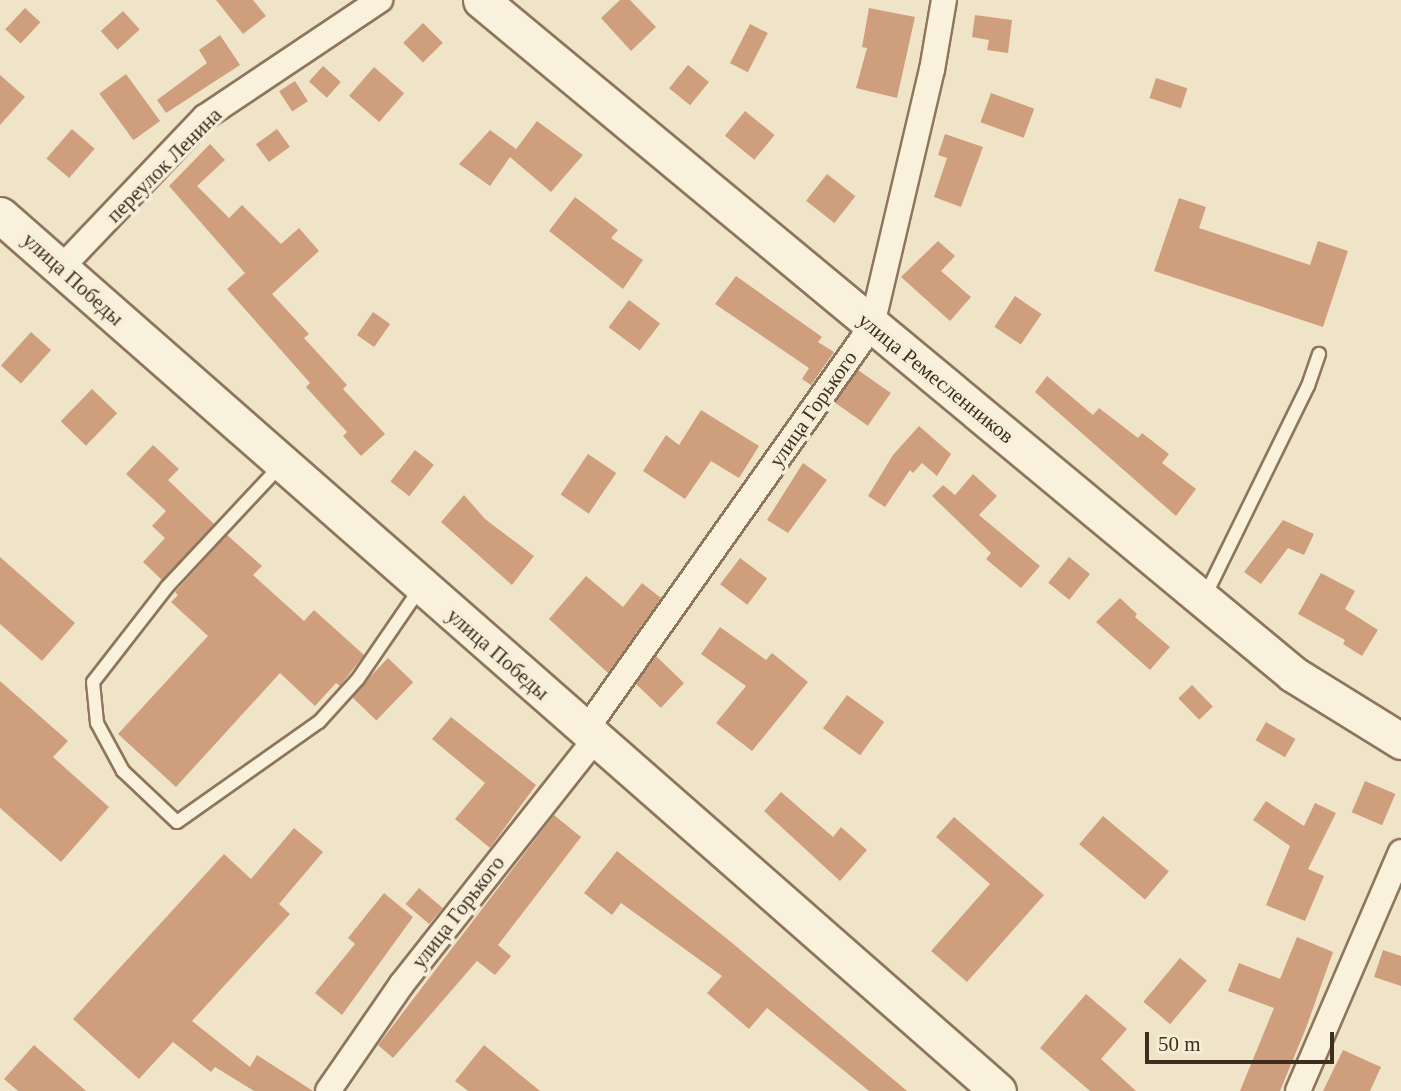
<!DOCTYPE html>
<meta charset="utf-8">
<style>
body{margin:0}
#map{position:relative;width:1401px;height:1091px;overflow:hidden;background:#f0e4c8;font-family:"Times New Roman",serif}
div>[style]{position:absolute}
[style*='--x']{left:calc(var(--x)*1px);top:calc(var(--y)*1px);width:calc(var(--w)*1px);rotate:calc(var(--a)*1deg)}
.building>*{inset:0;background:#cf9f7d;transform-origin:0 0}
.roads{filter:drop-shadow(2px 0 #8d765c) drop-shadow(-2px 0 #8d765c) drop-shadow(0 2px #8d765c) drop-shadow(0 -2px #8d765c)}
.lane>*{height:12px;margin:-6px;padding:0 6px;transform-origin:6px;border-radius:6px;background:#faf1dc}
.street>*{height:24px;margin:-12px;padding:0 12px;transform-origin:12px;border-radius:12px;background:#faf1dc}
.secondary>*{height:35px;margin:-17.5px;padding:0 17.5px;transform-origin:17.5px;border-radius:17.5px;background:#faf1dc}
span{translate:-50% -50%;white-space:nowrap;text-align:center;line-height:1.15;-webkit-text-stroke:7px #f7eed8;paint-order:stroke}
.street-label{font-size:21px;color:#3d2e20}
.scale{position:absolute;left:1145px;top:1032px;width:189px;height:32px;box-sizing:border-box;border:4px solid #3d2e20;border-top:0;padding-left:9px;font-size:21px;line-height:24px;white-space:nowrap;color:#3d2e20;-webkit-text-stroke:5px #f7eed8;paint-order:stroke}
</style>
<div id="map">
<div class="building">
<div style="clip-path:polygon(216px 0,253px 0,266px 16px,243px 34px)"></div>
<div style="clip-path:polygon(620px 0,630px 0,656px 27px,631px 51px,601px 18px)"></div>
<div style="left:25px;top:8px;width:21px;height:29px;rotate:43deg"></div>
<div style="clip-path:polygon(869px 8px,915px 17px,897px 98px,856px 88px,867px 48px,862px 47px)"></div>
<div style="left:123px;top:11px;width:25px;height:30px;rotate:48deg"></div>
<div style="clip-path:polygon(975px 15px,1012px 20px,1008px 53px,987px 50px,989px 40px,972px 37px)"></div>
<div style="left:423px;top:23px;width:28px;height:28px;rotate:45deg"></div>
<div style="left:750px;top:24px;width:20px;height:44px;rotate:27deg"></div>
<div style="clip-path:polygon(220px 35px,240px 65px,166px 113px,157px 100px,207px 63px,199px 50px)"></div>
<div style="left:688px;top:65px;width:27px;height:30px;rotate:39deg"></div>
<div style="left:323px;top:66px;width:24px;height:21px;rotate:42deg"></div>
<div style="left:374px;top:67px;width:40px;height:38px;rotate:41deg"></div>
<div style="left:126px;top:74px;width:58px;height:33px;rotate:54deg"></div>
<div style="clip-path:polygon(0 75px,25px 97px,0 125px)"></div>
<div style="left:1156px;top:78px;width:33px;height:21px;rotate:18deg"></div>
<div style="left:295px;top:81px;width:24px;height:19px;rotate:57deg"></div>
<div style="left:991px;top:93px;width:46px;height:31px;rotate:20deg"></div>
<div style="left:745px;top:111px;width:38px;height:32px;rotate:39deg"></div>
<div style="clip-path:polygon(537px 121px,583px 155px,551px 192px,510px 157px,490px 186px,459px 164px,490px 130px,516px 149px,511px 156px)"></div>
<div style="left:72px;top:129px;width:30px;height:39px;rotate:41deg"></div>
<div style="left:277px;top:129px;width:22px;height:26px;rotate:54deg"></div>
<div style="clip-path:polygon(945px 134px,983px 147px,961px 207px,934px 197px,947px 158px,938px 155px)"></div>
<div style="clip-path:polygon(210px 144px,225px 160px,197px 186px,229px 218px,242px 205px,281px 244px,299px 228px,319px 251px,272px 294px,309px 334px,304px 338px,347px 385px,343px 389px,385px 434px,361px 456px,343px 436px,347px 432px,306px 387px,310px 383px,227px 289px,245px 273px,169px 186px)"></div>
<div style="left:827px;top:174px;width:36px;height:34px;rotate:38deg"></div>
<div style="clip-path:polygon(575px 197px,618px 230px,611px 238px,643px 260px,623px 289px,549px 231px)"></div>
<div style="clip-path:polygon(1179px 198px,1206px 207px,1199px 228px,1310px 265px,1318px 241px,1348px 251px,1323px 327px,1154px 271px)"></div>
<div style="clip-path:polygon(938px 241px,955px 256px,941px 271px,971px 297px,950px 321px,901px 277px)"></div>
<div style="clip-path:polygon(736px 276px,822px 337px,818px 342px,834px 352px,811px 385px,802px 379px,809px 368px,715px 304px)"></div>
<div style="left:1015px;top:296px;width:32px;height:37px;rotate:34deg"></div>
<div style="left:629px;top:300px;width:39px;height:34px;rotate:37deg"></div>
<div style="left:373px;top:312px;width:21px;height:28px;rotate:35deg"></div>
<div style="left:31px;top:332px;width:27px;height:45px;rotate:42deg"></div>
<div style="left:858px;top:370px;width:40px;height:40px;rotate:35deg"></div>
<div style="clip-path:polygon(1047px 376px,1093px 415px,1099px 408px,1138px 438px,1142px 433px,1169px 454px,1162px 463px,1196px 489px,1176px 516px,1035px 392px)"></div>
<div style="left:92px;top:389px;width:35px;height:45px;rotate:44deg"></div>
<div style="clip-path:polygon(701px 410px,759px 446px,739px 478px,711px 461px,685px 499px,643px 471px,666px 435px,679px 445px)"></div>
<div style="clip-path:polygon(919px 426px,951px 454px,937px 476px,922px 463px,913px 473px,910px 470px,885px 507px,868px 496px,893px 455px)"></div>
<div style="clip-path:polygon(153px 445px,179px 469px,168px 480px,214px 524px,162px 580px,143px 562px,165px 538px,152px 526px,166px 511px,126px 474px)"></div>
<div style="left:415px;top:450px;width:24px;height:40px;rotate:38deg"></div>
<div style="left:588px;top:454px;width:34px;height:49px;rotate:34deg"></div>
<div style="clip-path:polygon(803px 463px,827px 480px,788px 533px,767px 520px)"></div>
<div style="clip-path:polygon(973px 474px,997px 496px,979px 515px,1040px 566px,1021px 588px,986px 559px,991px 553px,932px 496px,943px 485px,955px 495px)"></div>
<div style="clip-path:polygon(464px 495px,485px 519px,534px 556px,512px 585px,441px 522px)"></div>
<div style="clip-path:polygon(1283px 520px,1314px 534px,1304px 555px,1288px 548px,1261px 584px,1244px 572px)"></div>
<div style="clip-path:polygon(227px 535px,262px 566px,253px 575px,304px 621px,314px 610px,364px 655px,340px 686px,336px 683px,315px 706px,280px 673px,176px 787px,118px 734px,208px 636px,171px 602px,178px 595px,175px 592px)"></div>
<div style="clip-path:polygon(0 557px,75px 623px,42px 661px,0 624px)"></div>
<div style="left:1069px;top:557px;width:27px;height:33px;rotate:39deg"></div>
<div style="left:740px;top:558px;width:34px;height:33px;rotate:37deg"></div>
<div style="clip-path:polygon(1321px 573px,1355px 591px,1345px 609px,1378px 630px,1362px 656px,1343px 644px,1345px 640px,1298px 614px)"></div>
<div style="clip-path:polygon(586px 576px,623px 607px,642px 583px,661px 598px,608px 673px,549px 619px)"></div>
<div style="clip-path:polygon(1120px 598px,1137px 614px,1135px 617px,1170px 647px,1150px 670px,1096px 622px)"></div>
<div style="clip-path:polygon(720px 627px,766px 660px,772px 653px,808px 682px,752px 751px,716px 723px,746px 686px,701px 654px)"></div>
<div style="clip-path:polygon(656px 656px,684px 683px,661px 708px,636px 684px)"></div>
<div style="left:388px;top:658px;width:35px;height:53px;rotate:44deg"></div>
<div style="clip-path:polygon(0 681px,68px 741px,53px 757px,109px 807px,61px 862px,0 808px)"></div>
<div style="left:1192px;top:685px;width:30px;height:19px;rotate:46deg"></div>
<div style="left:847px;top:695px;width:46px;height:41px;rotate:36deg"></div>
<div style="clip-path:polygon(451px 717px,536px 785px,490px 848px,455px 819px,485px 783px,432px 739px)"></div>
<div style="left:1266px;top:722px;width:34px;height:21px;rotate:30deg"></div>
<div style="left:1365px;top:781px;width:33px;height:34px;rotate:23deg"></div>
<div style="clip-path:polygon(781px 792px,833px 837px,841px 827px,867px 850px,840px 881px,764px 811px)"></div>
<div style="clip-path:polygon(1266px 801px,1304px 826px,1315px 803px,1336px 813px,1308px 869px,1324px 876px,1305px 921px,1266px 905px,1290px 846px,1253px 820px)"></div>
<div style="clip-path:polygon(554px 815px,581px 837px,498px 945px,511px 956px,495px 975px,477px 961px,393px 1058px,378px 1045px)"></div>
<div style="left:1103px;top:816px;width:86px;height:37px;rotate:40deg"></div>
<div style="clip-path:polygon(954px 817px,1044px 895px,967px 982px,931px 951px,990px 884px,936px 837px)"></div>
<div style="clip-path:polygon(294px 828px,323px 852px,279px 904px,290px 914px,192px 1021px,250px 1067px,257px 1055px,313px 1091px,254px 1091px,215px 1067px,211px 1072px,173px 1042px,139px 1079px,73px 1019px,224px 854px,251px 879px)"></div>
<div style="clip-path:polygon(617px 851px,731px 942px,907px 1091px,869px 1091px,767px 1008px,749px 1029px,707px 993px,722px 976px,621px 903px,612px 915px,584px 893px)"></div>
<div style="left:419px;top:888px;width:31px;height:21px;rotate:40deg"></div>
<div style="clip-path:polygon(384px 893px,413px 917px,342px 1015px,315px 993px,355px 944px,348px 938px)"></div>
<div style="clip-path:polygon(1297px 937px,1333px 952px,1306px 1028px,1280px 1091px,1240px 1091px,1274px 1008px,1228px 991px,1239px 963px,1280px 979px)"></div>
<div style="clip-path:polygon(1383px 950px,1401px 956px,1401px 986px,1374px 977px)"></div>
<div style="left:1180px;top:958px;width:35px;height:57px;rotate:40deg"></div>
<div style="clip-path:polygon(1086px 994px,1127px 1029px,1101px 1059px,1136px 1091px,1090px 1091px,1040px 1048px)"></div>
<div style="clip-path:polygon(34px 1045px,86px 1091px,18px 1091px,4px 1079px)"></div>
<div style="clip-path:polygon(484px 1045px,540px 1091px,468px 1091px,455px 1081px)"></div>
<div style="clip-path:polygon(1343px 1050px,1381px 1067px,1370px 1091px,1323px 1091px)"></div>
</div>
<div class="roads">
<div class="lane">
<div style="--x:281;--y:465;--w:167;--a:133.1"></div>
<div style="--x:167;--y:587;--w:120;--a:127.9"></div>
<div style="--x:93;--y:682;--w:41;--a:84.4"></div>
<div style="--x:97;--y:723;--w:55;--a:61.6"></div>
<div style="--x:123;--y:771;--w:74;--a:43.4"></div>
<div style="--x:177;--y:822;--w:174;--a:-35.2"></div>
<div style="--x:319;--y:722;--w:58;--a:-47.8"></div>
<div style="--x:358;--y:679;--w:112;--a:-55.6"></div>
<div style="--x:1204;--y:598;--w:236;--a:-63.9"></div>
<div style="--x:1308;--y:386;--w:34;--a:-71"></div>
</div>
<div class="street">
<div style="--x:60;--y:269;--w:210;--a:-46.4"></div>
<div style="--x:205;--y:117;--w:211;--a:-33.8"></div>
<div style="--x:585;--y:731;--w:497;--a:-54.7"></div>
<div style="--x:872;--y:325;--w:262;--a:-76.8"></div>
<div style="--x:932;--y:70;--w:71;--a:-80.3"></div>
<div style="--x:328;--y:1091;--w:129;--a:-55.4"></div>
<div style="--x:401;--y:985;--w:313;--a:-51.7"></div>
<div style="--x:1298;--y:1091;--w:260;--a:-66.7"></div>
</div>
<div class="secondary">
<div style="--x:481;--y:0;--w:1055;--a:39.69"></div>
<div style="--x:1293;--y:674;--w:127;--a:31.8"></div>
<div style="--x:0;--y:215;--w:1328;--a:41.28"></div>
</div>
</div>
<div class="street-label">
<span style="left:164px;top:165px;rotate:-45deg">переулок Ленина</span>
<span style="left:73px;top:279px;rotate:42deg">улица Победы</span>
<span style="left:936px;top:378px;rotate:39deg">улица Ремесленников</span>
<span style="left:813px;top:409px;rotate:-55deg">улица Горького</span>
<span style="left:498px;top:654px;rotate:41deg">улица Победы</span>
<span style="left:458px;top:912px;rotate:-52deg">улица Горького</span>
</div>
<div class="scale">50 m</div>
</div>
